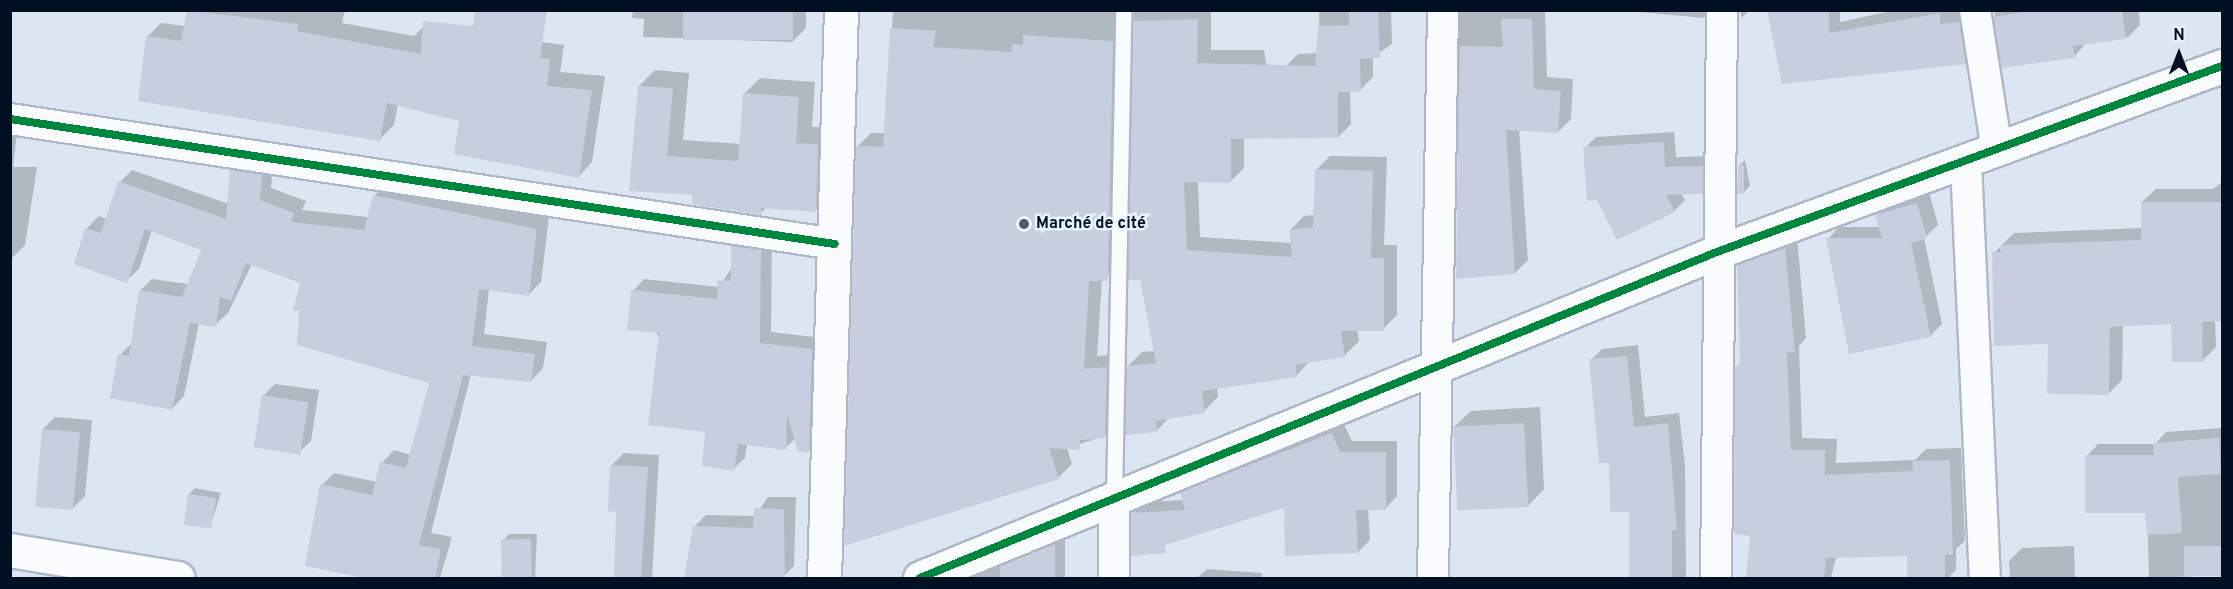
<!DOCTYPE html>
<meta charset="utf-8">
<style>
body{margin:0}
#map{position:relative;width:2233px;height:589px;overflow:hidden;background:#dce6f3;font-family:Overpass,sans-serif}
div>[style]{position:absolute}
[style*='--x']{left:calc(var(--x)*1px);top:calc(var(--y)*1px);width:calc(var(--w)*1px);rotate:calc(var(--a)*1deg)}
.shadow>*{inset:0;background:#0003}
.building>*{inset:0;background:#c6cee0;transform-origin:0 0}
.roads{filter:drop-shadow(2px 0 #adb9c9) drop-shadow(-2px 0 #adb9c9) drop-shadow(0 2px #adb9c9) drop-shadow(0 -2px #adb9c9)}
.lane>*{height:15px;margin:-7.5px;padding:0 7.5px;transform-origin:7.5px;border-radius:7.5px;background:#fafbfd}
.street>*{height:30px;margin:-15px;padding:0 15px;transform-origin:15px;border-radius:15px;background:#fafbfd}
.secondary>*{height:33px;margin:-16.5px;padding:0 16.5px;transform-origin:16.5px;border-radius:16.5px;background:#fafbfd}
.cycleway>*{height:8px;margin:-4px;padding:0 4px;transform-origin:4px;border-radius:4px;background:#00873e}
.dots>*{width:16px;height:16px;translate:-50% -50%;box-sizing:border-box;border:3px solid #e8f2fd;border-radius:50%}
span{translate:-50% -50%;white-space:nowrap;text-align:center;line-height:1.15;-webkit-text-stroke:5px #e8f2fd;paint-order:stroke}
.poi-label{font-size:16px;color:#021023;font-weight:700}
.left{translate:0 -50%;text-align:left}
.frame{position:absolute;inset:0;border:12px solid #021023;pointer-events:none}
.north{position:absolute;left:2149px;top:24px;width:60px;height:60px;-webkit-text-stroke:4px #e8f2fd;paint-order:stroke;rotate:0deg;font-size:16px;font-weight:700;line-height:24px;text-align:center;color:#021023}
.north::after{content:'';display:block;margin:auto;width:21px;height:27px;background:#021023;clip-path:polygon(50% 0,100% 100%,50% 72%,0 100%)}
</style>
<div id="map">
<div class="shadow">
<div style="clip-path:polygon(188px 10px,345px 10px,342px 23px,414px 36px,424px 26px,564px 45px,560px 72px,605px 76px,592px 162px,578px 177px,460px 120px,398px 104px,394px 125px,380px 139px,147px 37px,161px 23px,185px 26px)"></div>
<div style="clip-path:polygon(412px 10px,484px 10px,412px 12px)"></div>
<div style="clip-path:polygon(633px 10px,806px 10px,806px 28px,792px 42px,643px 37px,644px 19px,632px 18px)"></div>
<div style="clip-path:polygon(893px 10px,1126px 10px,1122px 265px,1102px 279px,1097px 356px,1120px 354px,1119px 422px,1105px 436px,1067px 448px,1072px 464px,1058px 478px,857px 147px,871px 133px,886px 133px)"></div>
<div style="clip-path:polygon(1134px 10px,1211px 10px,1211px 50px,1264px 50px,1276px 124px,1244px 138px,1244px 168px,1230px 182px,1198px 181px,1200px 237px,1292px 243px,1290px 230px,1304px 216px,1315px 215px,1316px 170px,1330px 156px,1387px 157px,1384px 245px,1397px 245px,1397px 315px,1383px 329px,1357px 329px,1359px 341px,1345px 355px,1310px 361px,1296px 376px,1217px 387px,1218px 397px,1204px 411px,1170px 417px,1156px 431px,1128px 366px,1142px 352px,1155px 351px,1141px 278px,1129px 278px)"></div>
<div style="clip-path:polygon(1319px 10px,1391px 10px,1392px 44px,1373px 57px,1373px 77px,1360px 90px,1350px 90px,1351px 124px,1338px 137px,1285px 67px,1298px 54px,1320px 53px)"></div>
<div style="clip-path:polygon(1459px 10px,1545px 10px,1547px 77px,1573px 79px,1571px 119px,1558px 132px,1519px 129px,1528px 260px,1515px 273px,1457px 277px)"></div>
<div style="clip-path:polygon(1618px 10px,1711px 10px,1704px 18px)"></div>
<div style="clip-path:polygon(1740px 10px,1749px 10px,1742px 18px)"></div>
<div style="clip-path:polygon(1768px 10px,1840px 10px,1840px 22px,1896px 10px,1970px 10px,1976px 51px,1965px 63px,1783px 82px)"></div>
<div style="clip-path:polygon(1994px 10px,2139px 10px,2140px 25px,2128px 37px,2086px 43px,2074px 57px,2003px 66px)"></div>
<div style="clip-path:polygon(655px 70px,689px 73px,683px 140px,741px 144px,744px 94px,760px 78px,815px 82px,812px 127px,834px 128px,832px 194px,816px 210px,767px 207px,760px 214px,694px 194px,631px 189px,639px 86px)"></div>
<div style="clip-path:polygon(10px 132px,17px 133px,13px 167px,37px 167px,25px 245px,11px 259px)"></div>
<div style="clip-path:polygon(1674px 132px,1676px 157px,1713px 156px,1713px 182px,1702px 193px,1681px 193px,1685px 200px,1674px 211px,1585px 148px,1596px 137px)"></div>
<div style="clip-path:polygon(244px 158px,273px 163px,271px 188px,306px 201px,302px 210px,368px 217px,374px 196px,386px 184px,549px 217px,541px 282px,529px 294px,489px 289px,484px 334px,547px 342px,543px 368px,531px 381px,471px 374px,431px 533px,452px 537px,440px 578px,391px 578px,322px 485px,334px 473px,377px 482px,382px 463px,394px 450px,411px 455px,430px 382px,302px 282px,252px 264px,228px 313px,215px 325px,199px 323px,184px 396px,172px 409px,120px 355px,133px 342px,140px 291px,152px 279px,188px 284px,202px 249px,152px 230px,139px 269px,126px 281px,76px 264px,87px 228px,99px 216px,107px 219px,120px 182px,132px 170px,229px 204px,231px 170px)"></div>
<div style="clip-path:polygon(1745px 160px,1750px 186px,1744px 192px,1739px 166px)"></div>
<div style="clip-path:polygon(2222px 182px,2222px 320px,2215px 320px,2216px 347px,2203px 360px,2173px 322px,2123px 325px,2122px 380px,2109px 393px,2050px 342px,1994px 253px,2014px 233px,2142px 228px,2142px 202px,2156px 189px,2213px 189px)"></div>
<div style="clip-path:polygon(1929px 192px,1938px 225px,1924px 238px,1942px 324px,1930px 336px,1828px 239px,1839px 227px,1880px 227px,1877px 216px,1889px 204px)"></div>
<div style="clip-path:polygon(744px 235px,772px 239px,771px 332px,823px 338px,820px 440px,808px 451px,796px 438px,785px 448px,747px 444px,745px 458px,733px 469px,633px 291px,644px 279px,719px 287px,731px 269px,732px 246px)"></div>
<div style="clip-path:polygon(1797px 237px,1806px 338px,1799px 346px,1802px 438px,1837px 439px,1836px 463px,1915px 460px,1926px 449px,1961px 448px,1965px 541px,1956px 549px,1956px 570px,1948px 578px,1909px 578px,1908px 554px,1836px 557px,1831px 578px,1747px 578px,1752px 534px,1737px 367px,1742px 362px,1738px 265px,1750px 253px)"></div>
<div style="clip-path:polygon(1638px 345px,1645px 417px,1679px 413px,1685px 466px,1686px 578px,1631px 578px,1631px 510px,1610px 462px,1591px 360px,1602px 349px)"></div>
<div style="clip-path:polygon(275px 384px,319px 390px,311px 441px,298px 453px,263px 396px)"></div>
<div style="clip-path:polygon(1540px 407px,1544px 489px,1528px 506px,1454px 427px,1471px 411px)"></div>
<div style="clip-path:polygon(55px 417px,92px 420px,85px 496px,73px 508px,43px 429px)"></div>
<div style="clip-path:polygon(1343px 423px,1352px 441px,1397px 441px,1397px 496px,1386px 508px,1368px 508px,1370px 540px,1358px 552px,1285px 506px,1133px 514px,1145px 502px,1184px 500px,1182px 492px,1193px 481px)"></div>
<div style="clip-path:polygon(2222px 428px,2222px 575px,2149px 578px,2147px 512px,2087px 456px,2098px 444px,2155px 444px,2166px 432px)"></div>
<div style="clip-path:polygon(624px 453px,659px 455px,652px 578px,615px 578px,618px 510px,611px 466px)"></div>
<div style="clip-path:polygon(195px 488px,221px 493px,210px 527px,189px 494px)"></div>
<div style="clip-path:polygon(768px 497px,796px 497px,794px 566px,782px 578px,694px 527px,706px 515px,755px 516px)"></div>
<div style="clip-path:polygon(509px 534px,537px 534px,535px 578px,504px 578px,503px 541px)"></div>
<div style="clip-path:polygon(1065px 534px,1065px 578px,964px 578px,969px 573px)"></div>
<div style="clip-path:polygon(2074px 546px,2075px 578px,2010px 578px,2009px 561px,2022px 548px)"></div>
<div style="clip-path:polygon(1207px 569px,1262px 573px,1262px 578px,1197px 578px)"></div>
</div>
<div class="building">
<div style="clip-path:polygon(187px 10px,298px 24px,297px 31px,421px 54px,423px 21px,473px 26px,475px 10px,547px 10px,540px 58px,550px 59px,547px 86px,592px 90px,579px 178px,454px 154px,459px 121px,387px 103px,380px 141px,138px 101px,146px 36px,181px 41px)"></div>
<div style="left:683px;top:10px;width:110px;height:30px"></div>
<div style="clip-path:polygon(1349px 10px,1378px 10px,1380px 58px,1360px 59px,1361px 92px,1338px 92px,1338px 138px,1231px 139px,1231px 183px,1184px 182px,1187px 250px,1292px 257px,1289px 230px,1313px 227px,1315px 169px,1373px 171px,1371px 258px,1384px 258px,1384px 331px,1341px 331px,1345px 357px,1295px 365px,1297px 377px,1202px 391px,1205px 413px,1156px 421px,1157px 432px,1125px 435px,1126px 366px,1156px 363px,1140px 280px,1128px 280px,1133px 21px,1198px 19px,1197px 63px,1315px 66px,1318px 26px,1349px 25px)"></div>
<div style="clip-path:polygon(1767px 10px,1829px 10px,1829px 33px,1940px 13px,1940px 24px,1959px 22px,1966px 64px,1782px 84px)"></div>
<div style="clip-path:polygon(2035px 10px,2122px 10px,2126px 39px,2073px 46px,2075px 58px,2001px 68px,1993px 17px)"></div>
<div style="clip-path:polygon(1501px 19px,1532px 19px,1534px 89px,1561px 91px,1558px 133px,1506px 130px,1515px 274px,1456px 279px,1460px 46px,1503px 47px)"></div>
<div style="clip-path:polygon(890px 28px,936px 31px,933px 47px,1011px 52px,1012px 44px,1023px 45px,1023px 35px,1113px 41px,1108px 281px,1089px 281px,1084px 369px,1107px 367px,1105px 438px,1080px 440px,1079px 450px,1049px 448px,1059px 479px,844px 546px,856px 146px,883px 147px)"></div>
<div style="clip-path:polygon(638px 86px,673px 88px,667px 156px,738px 161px,743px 93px,799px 97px,796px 143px,818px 144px,816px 212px,761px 208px,761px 215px,692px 204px,692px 195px,629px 191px)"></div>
<div style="clip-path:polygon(1664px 142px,1665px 167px,1703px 166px,1703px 194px,1666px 195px,1675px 212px,1617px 240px,1597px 200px,1587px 201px,1583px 147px)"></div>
<div style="clip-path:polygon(1744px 165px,1744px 194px,1737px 194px,1738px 166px)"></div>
<div style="clip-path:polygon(230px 170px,262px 175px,260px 200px,294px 213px,291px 222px,364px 230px,373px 195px,537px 229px,529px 296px,479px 289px,472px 346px,535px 354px,531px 382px,463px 375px,419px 545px,441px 549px,435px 579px,369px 579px,305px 566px,320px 484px,372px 495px,380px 462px,406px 468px,429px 383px,297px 345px,299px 311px,293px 310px,300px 283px,246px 263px,231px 301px,220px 297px,216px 327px,190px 323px,172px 410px,110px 398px,118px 354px,129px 356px,139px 290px,182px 297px,201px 250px,145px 229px,127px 283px,74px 264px,85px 228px,101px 233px,118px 181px,226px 219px)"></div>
<div style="clip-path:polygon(2141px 202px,2223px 202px,2223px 321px,2202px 322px,2203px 362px,2172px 362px,2171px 324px,2110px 327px,2109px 395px,2047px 394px,2048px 344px,1994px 346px,1992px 252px,2001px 252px,1999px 245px,2141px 240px)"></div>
<div style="clip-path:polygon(1917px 203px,1927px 238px,1911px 243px,1931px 337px,1849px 354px,1826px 238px,1882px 238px,1875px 215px)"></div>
<div style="clip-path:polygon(731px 246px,761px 250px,760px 343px,812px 349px,809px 453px,798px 451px,787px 415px,786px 450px,738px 444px,734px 471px,702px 466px,705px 432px,648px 425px,659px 333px,627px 330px,631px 290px,717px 299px,718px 280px,731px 281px)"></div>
<div style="clip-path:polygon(1785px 248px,1795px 352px,1787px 353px,1791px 450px,1825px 450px,1825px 475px,1913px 471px,1912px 461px,1950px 460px,1953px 555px,1945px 555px,1945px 579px,1907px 579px,1907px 556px,1826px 558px,1824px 579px,1746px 579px,1750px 536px,1734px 534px,1735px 366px,1740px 366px,1737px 265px)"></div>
<div style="clip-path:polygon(1627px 356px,1634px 427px,1668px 423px,1677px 530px,1672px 530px,1672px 579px,1629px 579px,1629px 512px,1610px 512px,1609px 463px,1599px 463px,1589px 359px)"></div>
<div style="left:262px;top:395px;width:47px;height:53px;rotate:9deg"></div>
<div style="left:1524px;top:423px;width:84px;height:71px;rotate:87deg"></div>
<div style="left:42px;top:429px;width:38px;height:78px;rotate:5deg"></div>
<div style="clip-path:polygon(1332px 433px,1340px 452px,1386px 452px,1386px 510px,1356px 510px,1358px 553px,1285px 556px,1284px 508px,1165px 545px,1166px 553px,1131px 556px,1131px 513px,1185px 510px,1180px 492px)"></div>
<div style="clip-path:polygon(2219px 438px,2221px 474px,2178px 477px,2182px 533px,2147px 535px,2145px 513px,2085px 513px,2085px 455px,2154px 455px,2153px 443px)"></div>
<div style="clip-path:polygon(610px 465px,648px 467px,641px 579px,614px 579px,616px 512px,608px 511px)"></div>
<div style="left:188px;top:494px;width:28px;height:31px;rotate:8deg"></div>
<div style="clip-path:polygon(754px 508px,784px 509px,785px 579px,684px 578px,693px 526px,753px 528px)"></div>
<div style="left:531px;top:539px;width:40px;height:30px;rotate:89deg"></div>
<div style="clip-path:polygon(1055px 543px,1055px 579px,1000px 579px,1000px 566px)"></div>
<div style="left:2223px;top:546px;width:30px;height:39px;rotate:90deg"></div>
</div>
<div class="roads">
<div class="lane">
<div style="--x:1114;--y:497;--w:487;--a:-88.9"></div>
</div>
<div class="street">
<div style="--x:1975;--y:10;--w:143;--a:81.1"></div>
<div style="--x:10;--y:119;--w:834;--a:8.62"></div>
<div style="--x:1966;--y:163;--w:415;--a:87.4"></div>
<div style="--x:1114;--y:497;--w:81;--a:90"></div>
<div style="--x:1433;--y:578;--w:568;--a:-88.99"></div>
<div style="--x:1716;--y:578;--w:568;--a:-89.39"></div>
</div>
<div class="secondary">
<div style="--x:10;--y:550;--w:170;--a:9.5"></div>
<div style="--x:824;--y:578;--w:568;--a:-88.29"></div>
<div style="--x:920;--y:578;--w:861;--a:-22.25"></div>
<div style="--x:1717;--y:252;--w:538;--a:-20.22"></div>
</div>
</div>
<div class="cycleway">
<div style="--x:10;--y:119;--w:834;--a:8.62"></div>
<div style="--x:920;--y:578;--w:861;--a:-22.25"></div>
<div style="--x:1717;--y:252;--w:538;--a:-20.22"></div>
</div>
<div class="dots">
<div style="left:1024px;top:224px;background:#4e5b6c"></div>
</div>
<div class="poi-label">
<span class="left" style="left:1036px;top:224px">Marché de cité</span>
</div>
<div class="frame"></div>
<div class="north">N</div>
</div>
